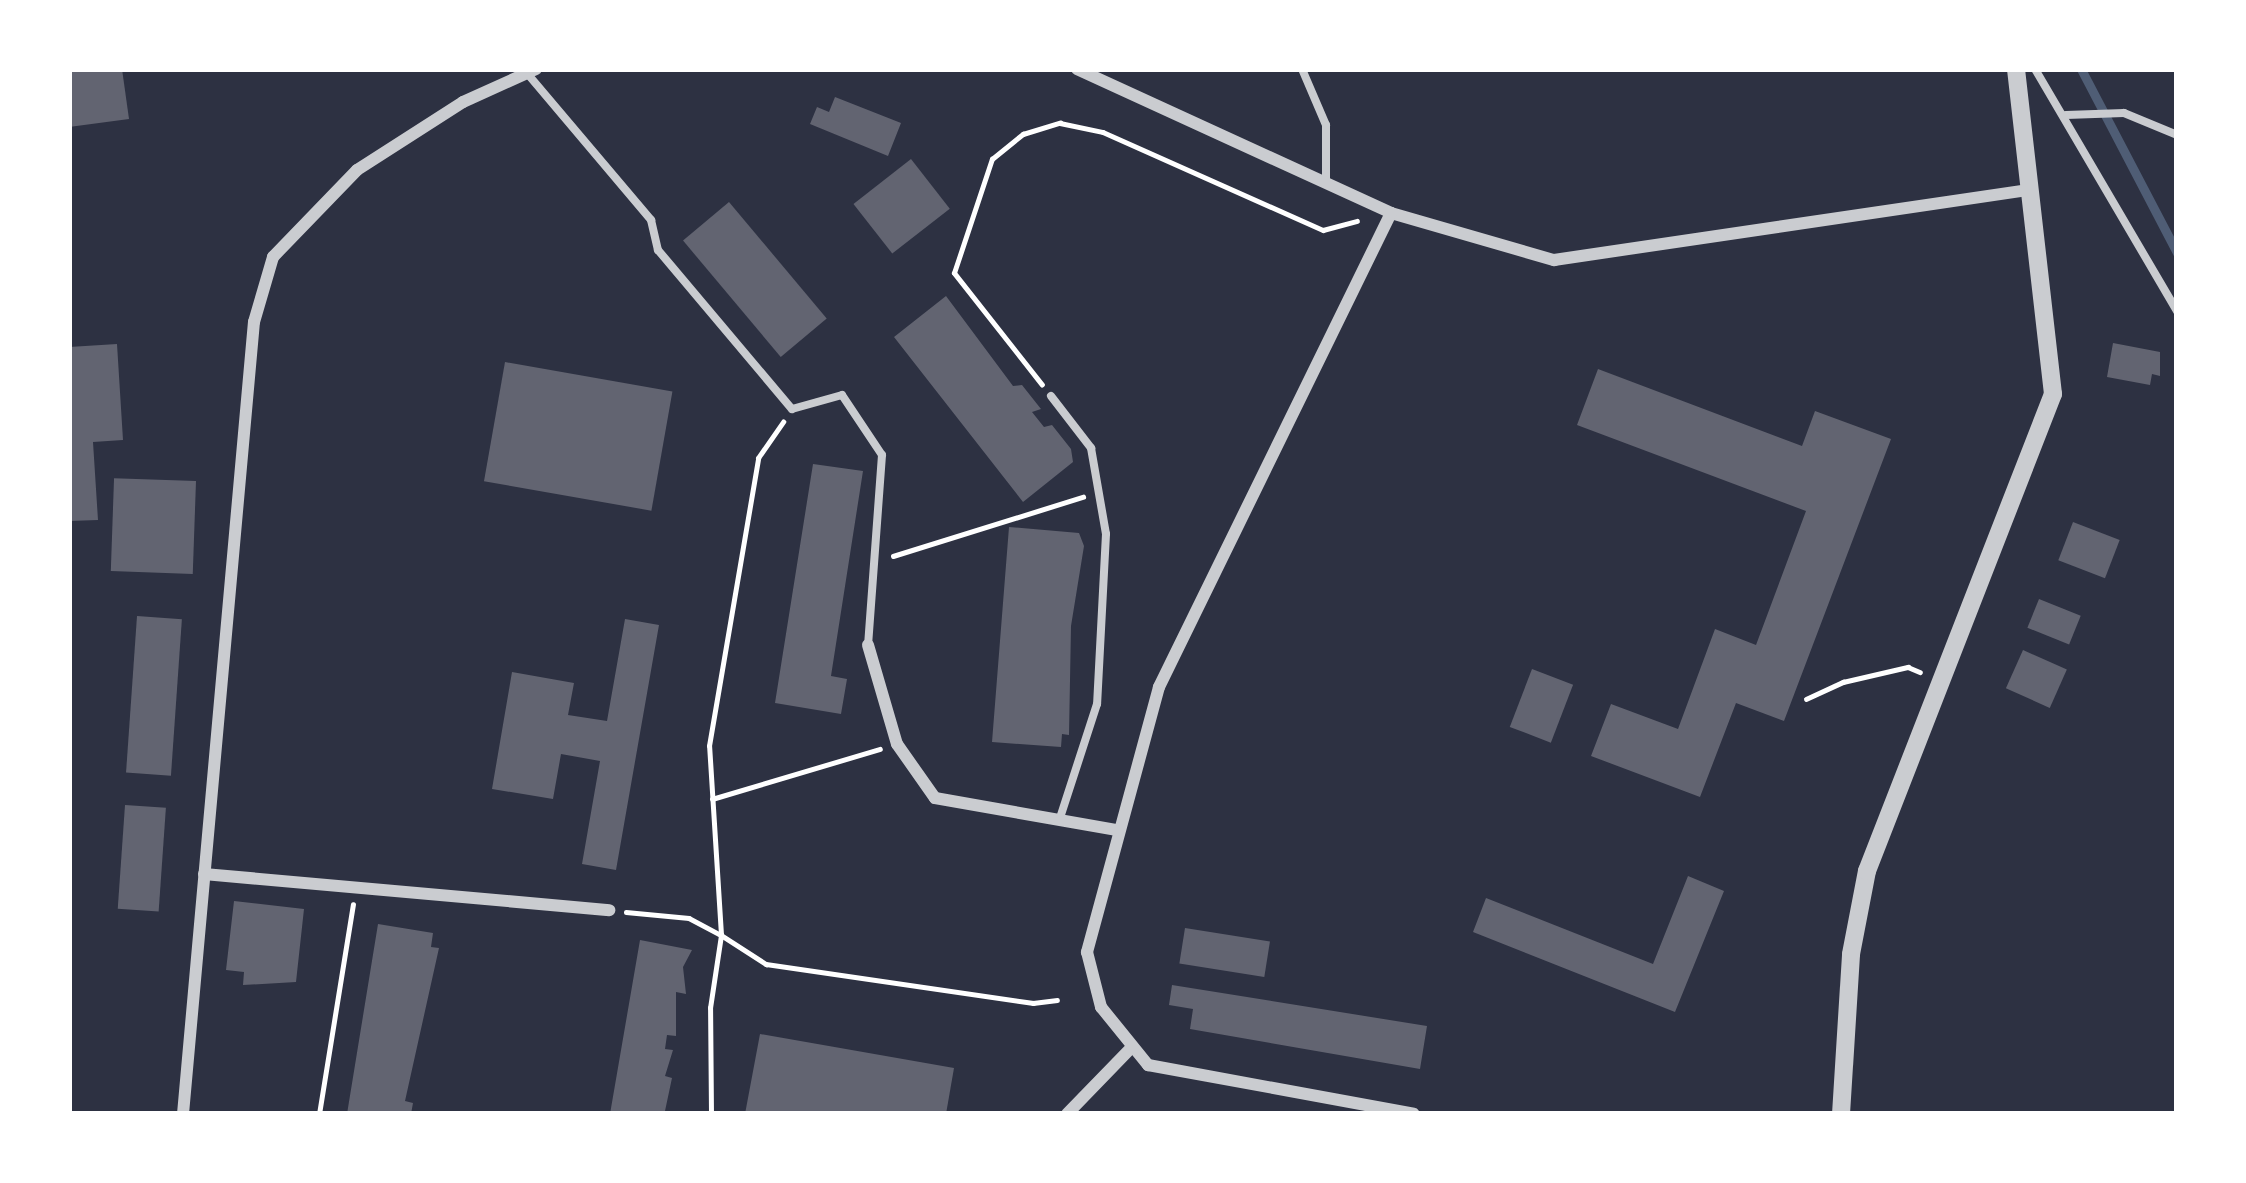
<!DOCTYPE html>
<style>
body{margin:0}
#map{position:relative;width:2246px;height:1183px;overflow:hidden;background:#2d3142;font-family:"Fira Sans Condensed",sans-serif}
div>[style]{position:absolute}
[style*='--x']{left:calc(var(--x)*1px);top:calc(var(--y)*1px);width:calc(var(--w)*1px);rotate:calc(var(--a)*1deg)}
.stream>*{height:9px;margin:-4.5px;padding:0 4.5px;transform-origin:4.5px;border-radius:4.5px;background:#4f5d75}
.building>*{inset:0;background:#626471;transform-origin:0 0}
.path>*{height:4.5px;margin:-2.25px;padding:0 2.25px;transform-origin:2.25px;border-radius:2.25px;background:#fff}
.service>*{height:8px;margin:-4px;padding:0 4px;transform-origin:4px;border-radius:4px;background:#caccd0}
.minor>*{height:12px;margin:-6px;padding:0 6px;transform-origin:6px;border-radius:6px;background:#caccd0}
.tertiary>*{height:18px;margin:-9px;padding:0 9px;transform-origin:9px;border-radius:9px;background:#caccd0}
span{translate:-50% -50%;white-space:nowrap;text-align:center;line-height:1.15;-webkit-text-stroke:9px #fff;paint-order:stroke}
.frame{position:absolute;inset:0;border:72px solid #fff;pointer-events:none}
</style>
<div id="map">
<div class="stream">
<div style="--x:2081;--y:69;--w:208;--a:62.4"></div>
</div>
<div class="building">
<div style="clip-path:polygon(69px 69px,122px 69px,129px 119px,69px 127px)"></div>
<div style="clip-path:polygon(835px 97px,901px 123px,888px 156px,810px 124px,817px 107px,829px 112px)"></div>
<div style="left:911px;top:159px;width:63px;height:73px;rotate:52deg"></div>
<div style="left:729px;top:202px;width:152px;height:60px;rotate:50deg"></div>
<div style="clip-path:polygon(946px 296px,1013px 386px,1022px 385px,1041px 409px,1032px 412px,1044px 427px,1052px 425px,1071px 449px,1073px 462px,1023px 502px,894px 337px)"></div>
<div style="clip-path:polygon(2113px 343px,2160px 352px,2160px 376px,2152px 374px,2150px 385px,2107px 377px)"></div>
<div style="clip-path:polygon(117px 344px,123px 440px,93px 442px,98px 520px,69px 521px,69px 347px)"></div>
<div style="left:505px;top:362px;width:170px;height:121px;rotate:10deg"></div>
<div style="clip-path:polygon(1598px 369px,1802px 446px,1815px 411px,1891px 439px,1784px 721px,1736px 703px,1700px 797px,1591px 756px,1611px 704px,1678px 729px,1715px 629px,1756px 645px,1806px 511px,1577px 425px)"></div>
<div style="clip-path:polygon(813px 464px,863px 471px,831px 676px,847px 679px,841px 714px,775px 703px)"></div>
<div style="left:196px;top:481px;width:93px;height:82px;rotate:92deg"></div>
<div style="left:2073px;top:522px;width:50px;height:41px;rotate:21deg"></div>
<div style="clip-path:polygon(1009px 527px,1079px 533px,1084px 546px,1071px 626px,1069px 735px,1062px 734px,1061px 747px,992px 742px)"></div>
<div style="left:2039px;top:599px;width:45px;height:31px;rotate:22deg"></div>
<div style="left:137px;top:616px;width:45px;height:157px;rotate:4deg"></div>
<div style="clip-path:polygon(625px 619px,659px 625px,616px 870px,582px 864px,600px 761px,561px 754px,553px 799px,492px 789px,512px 672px,574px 683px,568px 715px,607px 721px)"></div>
<div style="left:2023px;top:650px;width:48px;height:42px;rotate:24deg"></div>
<div style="left:1532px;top:669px;width:44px;height:62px;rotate:21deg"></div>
<div style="left:125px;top:805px;width:41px;height:104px;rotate:4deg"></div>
<div style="clip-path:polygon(1688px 876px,1724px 891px,1675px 1012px,1473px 932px,1486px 898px,1653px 964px)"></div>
<div style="clip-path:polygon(234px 901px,304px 909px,296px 982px,243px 985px,244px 972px,226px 970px)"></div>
<div style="clip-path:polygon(378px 924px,433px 933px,431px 947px,439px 948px,405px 1101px,413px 1103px,411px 1114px,347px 1114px)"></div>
<div style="left:1185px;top:928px;width:86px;height:36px;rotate:9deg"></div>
<div style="clip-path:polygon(640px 940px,692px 950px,683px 967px,686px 994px,676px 992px,676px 1036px,667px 1035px,665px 1049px,673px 1050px,665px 1076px,672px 1078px,665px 1111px,610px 1114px)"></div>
<div style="clip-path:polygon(1172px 985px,1427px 1026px,1420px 1069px,1190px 1029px,1193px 1009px,1169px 1005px)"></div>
<div style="clip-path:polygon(760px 1034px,954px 1068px,946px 1114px,745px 1114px)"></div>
</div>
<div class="path">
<div style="--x:1042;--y:385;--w:142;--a:-128.2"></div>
<div style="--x:954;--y:273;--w:120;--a:-71.6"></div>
<div style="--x:992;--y:159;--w:40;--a:-39"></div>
<div style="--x:1023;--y:134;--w:39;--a:-17"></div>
<div style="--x:1060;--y:123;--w:44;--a:11.8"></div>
<div style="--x:1103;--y:132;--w:241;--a:24"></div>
<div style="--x:1323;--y:230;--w:35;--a:-15"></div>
<div style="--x:893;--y:556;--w:199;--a:-17.3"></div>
<div style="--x:1806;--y:699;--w:41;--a:-24.7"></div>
<div style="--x:1843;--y:682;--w:67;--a:-13"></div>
<div style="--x:1908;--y:667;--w:13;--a:23"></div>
<div style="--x:712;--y:799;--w:175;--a:-16.6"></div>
<div style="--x:626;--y:912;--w:63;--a:5.4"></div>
<div style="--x:689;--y:918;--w:36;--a:28"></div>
<div style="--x:721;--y:935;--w:189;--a:-93.6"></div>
<div style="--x:709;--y:746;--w:292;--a:-80.3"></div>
<div style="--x:758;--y:458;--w:44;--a:-55.2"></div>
<div style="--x:319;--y:1114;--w:212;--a:-80.8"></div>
<div style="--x:711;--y:1114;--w:106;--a:-90.5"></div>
<div style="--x:710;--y:1008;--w:74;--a:-81.4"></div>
<div style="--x:721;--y:935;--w:54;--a:32.8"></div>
<div style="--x:766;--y:964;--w:270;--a:8.3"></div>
<div style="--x:1033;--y:1003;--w:24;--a:-7"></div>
</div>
<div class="service">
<div style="--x:1302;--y:69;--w:61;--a:66.8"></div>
<div style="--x:1326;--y:125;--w:57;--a:90"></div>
<div style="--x:2035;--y:69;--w:281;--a:59.6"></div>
<div style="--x:526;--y:72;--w:194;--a:49.8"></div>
<div style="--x:651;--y:220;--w:31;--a:77"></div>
<div style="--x:658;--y:250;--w:208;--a:49.9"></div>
<div style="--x:792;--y:409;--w:52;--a:-15.6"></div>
<div style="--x:842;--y:395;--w:72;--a:56.3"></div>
<div style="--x:882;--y:455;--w:190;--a:94.2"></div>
<div style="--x:2066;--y:115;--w:58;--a:-2"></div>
<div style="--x:2124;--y:113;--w:57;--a:22.5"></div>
<div style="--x:1051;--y:396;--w:66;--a:52.4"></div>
<div style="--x:1091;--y:448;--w:87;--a:80.1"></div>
<div style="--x:1106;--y:534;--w:170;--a:93"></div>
<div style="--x:1097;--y:704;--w:120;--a:108"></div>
</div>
<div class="minor">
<div style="--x:1077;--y:69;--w:345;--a:24.6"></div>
<div style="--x:1391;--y:213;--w:170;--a:16.1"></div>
<div style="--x:1554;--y:260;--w:480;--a:-8.4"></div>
<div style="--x:1391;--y:213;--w:528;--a:116.08"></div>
<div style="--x:1159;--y:687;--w:275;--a:105.2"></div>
<div style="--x:1087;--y:952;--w:57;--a:75.7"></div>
<div style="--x:1101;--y:1007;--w:75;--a:51"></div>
<div style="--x:1148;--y:1065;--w:270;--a:10.4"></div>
<div style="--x:868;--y:645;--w:103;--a:73.7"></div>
<div style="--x:897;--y:744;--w:66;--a:54.9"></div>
<div style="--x:935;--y:798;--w:185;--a:10"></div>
<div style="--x:204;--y:874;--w:407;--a:5.1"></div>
<div style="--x:183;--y:1114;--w:795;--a:-84.88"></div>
<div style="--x:254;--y:322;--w:68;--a:-73.7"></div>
<div style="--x:273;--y:257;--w:121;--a:-46"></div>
<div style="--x:357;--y:170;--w:126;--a:-32.7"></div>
<div style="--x:463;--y:102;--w:80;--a:-24.3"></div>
<div style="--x:1067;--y:1114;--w:89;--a:-45.9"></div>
</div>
<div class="tertiary">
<div style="--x:1841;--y:1114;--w:160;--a:-86.4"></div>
<div style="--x:1851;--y:954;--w:85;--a:-79.1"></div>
<div style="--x:1867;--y:871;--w:512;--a:-68.7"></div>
<div style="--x:2053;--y:394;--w:327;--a:-96.5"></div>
</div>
<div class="frame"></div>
</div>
